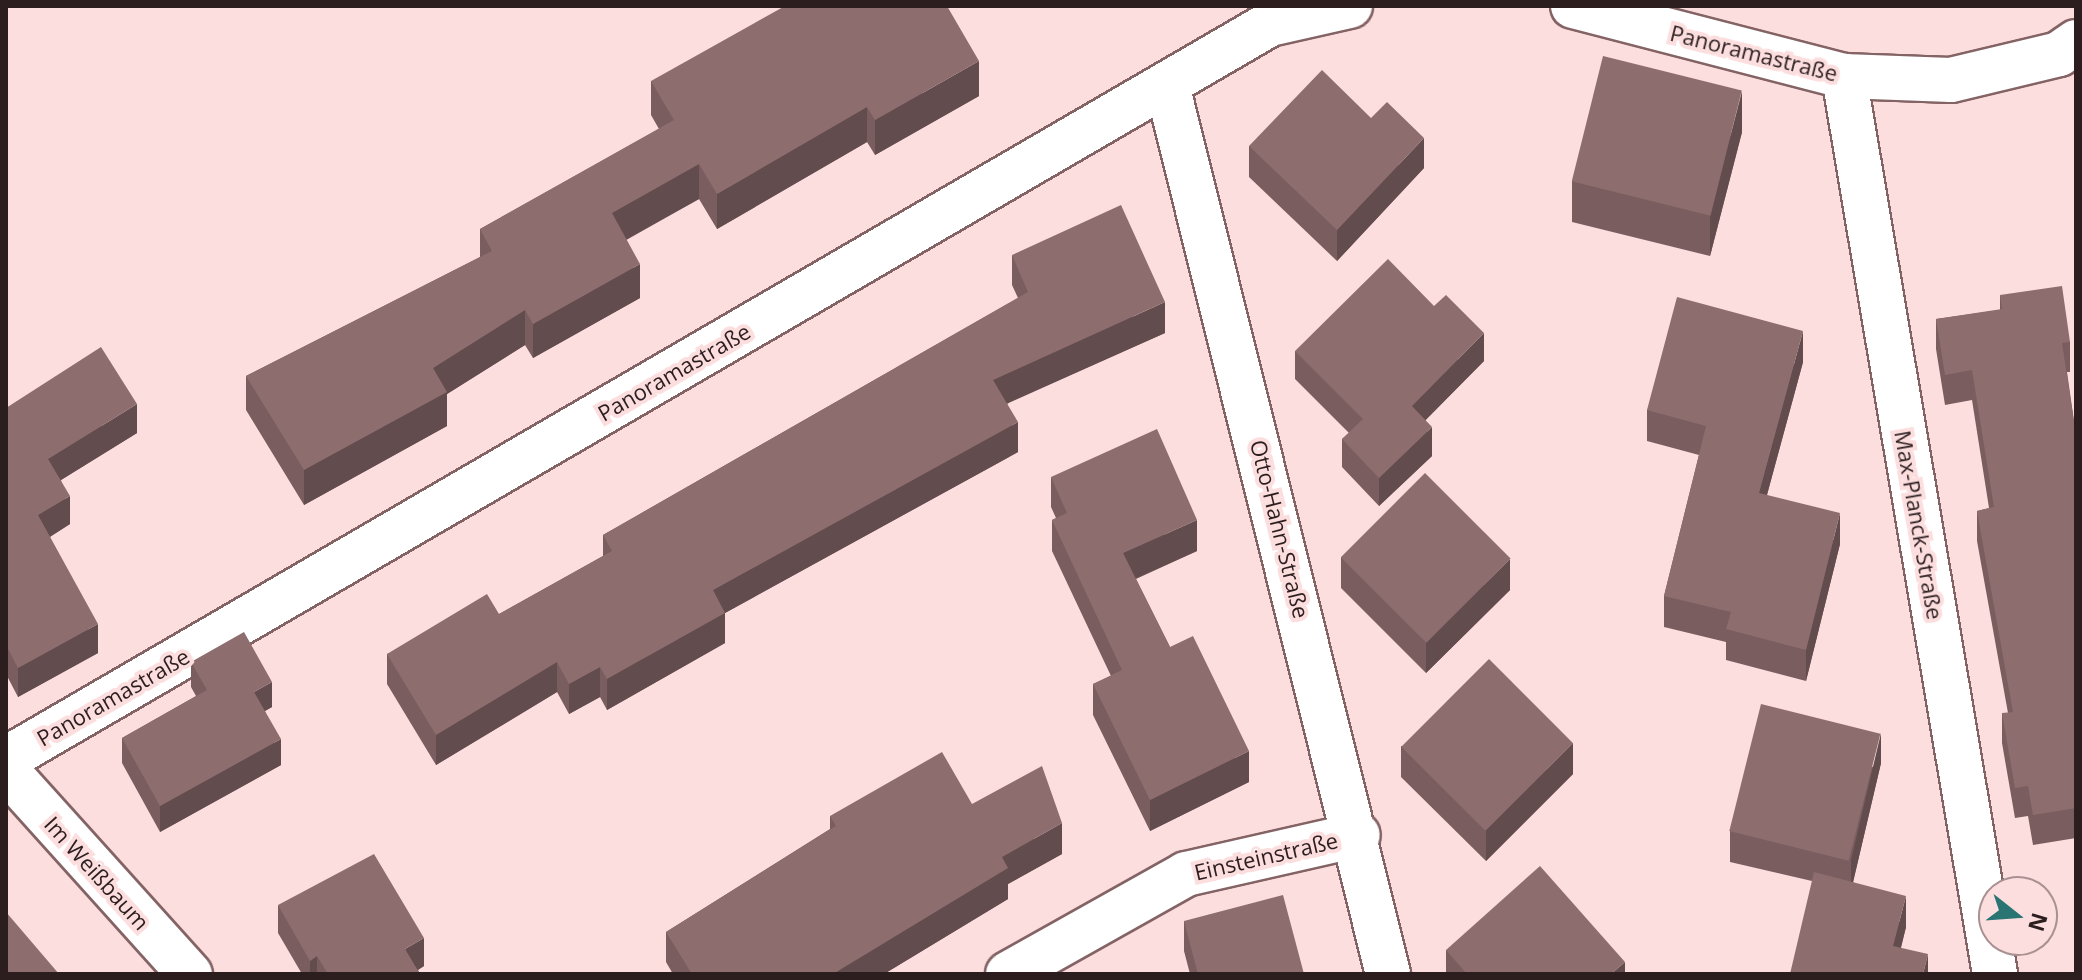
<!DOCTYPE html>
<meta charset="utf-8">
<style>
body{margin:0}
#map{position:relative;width:2082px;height:980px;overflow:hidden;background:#fcdedf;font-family:"Open Sans",sans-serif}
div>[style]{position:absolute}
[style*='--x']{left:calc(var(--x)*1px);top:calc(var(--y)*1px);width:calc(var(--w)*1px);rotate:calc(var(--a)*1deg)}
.roads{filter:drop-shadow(2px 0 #846365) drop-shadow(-2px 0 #846365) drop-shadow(0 2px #846365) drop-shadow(0 -2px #846365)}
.street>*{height:44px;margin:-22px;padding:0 22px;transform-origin:22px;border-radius:22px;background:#fff}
.wall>*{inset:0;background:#7a5e5f}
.shaded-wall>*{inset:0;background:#634c4d}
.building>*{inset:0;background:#8e6d6e;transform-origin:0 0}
span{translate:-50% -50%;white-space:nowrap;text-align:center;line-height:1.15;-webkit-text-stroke:8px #fcdedf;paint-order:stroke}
.street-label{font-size:22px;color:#2c1e1f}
.frame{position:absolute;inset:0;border:8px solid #2c1e1f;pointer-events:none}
.north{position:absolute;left:1978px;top:876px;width:80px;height:80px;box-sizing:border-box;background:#fcdedf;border:2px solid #a99192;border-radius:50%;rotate:107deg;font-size:22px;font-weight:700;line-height:32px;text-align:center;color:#2c1e1f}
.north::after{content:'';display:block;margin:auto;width:28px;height:36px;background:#2a7474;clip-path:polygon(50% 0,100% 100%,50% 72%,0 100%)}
</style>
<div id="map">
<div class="roads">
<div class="street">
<div style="--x:1573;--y:6;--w:280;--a:14.5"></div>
<div style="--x:1844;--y:76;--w:107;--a:2.1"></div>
<div style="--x:1951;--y:80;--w:111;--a:-13.5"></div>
<div style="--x:2059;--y:54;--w:21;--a:-35"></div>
<div style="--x:1844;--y:76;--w:911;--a:80.45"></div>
<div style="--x:1167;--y:85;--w:916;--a:76.04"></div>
<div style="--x:6;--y:759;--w:1462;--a:-30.18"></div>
<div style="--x:1270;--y:24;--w:82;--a:-12.7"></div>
<div style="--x:6;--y:770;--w:275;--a:48"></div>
<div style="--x:1008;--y:974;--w:204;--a:-29.3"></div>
<div style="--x:1186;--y:874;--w:176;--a:-12.8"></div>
</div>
</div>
<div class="wall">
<div style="clip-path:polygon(651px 81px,979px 96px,875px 155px,867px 142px,717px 229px,699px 199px,626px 239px,640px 298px,533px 358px,525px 345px,447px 394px,447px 426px,304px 505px,246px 410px,246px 376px,480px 257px,480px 229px,659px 129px,651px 115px)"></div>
<div style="clip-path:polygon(1742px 132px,1710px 256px,1572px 222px,1572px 181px)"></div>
<div style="clip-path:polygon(1249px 146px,1424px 168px,1337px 261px,1249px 177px)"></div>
<div style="clip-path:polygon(1012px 255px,1165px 333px,1007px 403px,1018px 452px,725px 613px,725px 643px,607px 710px,600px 697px,569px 714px,557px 692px,436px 765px,387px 684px,387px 654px,499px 614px,603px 556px,603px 535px,1018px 298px,1012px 285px)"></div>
<div style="clip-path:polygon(2000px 295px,2070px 342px,2070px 372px,2067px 372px,2076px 435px,2076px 838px,2033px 845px,2028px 816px,2015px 818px,2002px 743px,2002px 713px,2008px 713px,1977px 541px,1977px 511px,1989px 508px,1972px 400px,1945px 405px,1936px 349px,1936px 319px,2000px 310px)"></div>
<div style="clip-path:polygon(1295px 351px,1484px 361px,1425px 420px,1432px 456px,1379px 506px,1342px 467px,1342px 439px,1349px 433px,1295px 379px)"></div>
<div style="clip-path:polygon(1803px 362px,1767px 495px,1840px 544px,1806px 681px,1726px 660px,1726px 642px,1664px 627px,1664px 596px,1699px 455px,1647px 441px,1647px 410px)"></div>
<div style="clip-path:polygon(6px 408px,137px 433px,61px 480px,70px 524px,50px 537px,98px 653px,18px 697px,6px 674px)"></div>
<div style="clip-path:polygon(1051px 477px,1197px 551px,1136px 579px,1170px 647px,1249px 782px,1150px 831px,1093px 715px,1093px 684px,1111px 676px,1052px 551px,1052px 520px,1056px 518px,1051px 507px)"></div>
<div style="clip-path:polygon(1341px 557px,1510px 590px,1426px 673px,1341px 588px)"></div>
<div style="clip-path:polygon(191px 662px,272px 707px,265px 711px,281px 765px,160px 832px,122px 763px,122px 738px,196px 696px,191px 687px)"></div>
<div style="clip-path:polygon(1401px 746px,1573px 774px,1486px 861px,1401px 777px)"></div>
<div style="clip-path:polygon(1881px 763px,1853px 882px,1906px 927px,1901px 948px,1928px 974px,1812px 881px,1730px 862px,1730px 831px)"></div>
<div style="clip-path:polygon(972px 804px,1062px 854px,1008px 884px,1008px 899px,884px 974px,673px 974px,666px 962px,666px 932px,830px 829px,830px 816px)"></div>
<div style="clip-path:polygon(278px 905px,424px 966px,418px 970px,420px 974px,302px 974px,278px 933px)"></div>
<div style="clip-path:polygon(1184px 921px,1304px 974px,1190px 974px,1184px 951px)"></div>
<div style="clip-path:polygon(1446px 950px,1625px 974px,1446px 974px)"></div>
</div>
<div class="shaded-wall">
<div style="clip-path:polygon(979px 61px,979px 96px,875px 155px,875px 120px)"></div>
<div style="clip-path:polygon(1742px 91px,1742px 132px,1710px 256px,1710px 215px)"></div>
<div style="clip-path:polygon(867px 107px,867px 142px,717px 229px,717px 194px)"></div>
<div style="clip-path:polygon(1424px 138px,1424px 168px,1337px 261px,1337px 230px)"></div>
<div style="clip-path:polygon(699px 164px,699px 199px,612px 248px,612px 213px)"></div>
<div style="clip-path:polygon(640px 264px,640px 298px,533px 358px,533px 324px)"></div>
<div style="clip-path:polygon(1165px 302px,1165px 333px,993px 410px,993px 380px)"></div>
<div style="clip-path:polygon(525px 310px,525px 345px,447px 394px,447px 426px,304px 505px,304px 470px,433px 368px)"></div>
<div style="clip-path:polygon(1803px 331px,1803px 362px,1759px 524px,1759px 493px)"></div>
<div style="clip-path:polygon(1484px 333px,1484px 361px,1412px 434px,1412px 406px)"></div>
<div style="clip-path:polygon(137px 404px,137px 433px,48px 488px,48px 459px)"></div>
<div style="clip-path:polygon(1018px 422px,1018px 452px,725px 613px,725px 643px,607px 710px,607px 679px,713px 590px)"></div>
<div style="clip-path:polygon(1432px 427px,1432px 456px,1379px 506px,1379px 478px)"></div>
<div style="clip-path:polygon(70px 496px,70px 524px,38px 544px,38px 515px)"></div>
<div style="clip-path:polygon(1840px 513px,1840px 544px,1806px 681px,1806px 650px)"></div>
<div style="clip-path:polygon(1197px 520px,1197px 551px,1123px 584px,1123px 553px)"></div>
<div style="clip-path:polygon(1510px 559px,1510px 590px,1426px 673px,1426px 642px)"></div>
<div style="clip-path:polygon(98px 624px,98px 653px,18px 697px,18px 668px)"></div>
<div style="clip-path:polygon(557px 662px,557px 692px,436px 765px,436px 735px)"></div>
<div style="clip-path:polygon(600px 667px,600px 697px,569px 714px,569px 684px)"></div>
<div style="clip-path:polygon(272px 682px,272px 707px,254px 717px,254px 692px)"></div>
<div style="clip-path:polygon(1881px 733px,1881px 763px,1851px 891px,1851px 860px)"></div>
<div style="clip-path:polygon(281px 739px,281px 765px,160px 832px,160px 806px)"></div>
<div style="clip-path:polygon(1573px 743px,1573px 774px,1486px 861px,1486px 830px)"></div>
<div style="clip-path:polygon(1249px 751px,1249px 782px,1150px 831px,1150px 800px)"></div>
<div style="clip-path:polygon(1062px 823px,1062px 854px,1008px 884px,1008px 899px,884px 974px,833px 974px,1002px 857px)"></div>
<div style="clip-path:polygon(1906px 896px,1906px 927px,1894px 974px,1893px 946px)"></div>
<div style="clip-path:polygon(424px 938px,424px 966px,411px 974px,405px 949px)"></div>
<div style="clip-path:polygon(1928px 954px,1928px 974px,1923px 974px)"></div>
<div style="clip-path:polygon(317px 956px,317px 974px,310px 974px,310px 961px)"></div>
<div style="clip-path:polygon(1625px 962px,1625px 974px,1611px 974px)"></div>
</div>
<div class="building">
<div style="clip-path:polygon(785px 6px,947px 6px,979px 61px,875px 120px,867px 107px,717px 194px,699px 164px,612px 213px,640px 264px,533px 324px,525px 310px,433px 368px,447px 392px,304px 470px,246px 376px,492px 251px,480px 229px,674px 120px,651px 81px)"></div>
<div style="left:1603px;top:56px;width:143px;height:129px;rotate:14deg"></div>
<div style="clip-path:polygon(1322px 70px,1371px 118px,1387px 102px,1424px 138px,1337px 230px,1249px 146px)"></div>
<div style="clip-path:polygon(1121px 205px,1165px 302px,993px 380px,1018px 422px,713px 590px,725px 613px,607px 679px,600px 667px,569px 684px,557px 662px,436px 735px,387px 654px,487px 594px,499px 614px,612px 551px,603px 535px,1028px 292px,1012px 255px)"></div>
<div style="clip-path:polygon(1388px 259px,1434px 306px,1446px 295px,1484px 333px,1412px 406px,1432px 427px,1379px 478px,1342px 439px,1363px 419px,1295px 351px)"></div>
<div style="clip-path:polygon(2062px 286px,2070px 342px,2062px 343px,2076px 435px,2076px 808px,2033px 815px,2028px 786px,2015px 788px,2002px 713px,2013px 712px,1977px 511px,1994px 507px,1972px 370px,1945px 375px,1936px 319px,2002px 309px,2000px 295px)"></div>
<div style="clip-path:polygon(1677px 297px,1803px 331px,1759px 493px,1840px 513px,1806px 650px,1726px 629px,1731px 612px,1664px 596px,1706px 426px,1647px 410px)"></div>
<div style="clip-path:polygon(101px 347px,137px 404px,48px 459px,70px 496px,38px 515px,98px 624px,18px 668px,6px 645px,6px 408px)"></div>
<div style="clip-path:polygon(1157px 429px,1197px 520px,1123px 553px,1170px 647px,1193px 636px,1249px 751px,1150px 800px,1093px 684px,1122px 670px,1052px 520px,1067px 513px,1051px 477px)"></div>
<div style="left:1425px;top:473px;width:121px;height:119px;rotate:45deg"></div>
<div style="clip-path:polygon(244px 632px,272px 682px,254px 692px,281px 739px,160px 806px,122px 738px,207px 690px,191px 662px)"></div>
<div style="left:1489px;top:659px;width:119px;height:124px;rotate:45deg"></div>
<div style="left:1761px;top:704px;width:123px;height:131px;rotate:14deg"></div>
<div style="clip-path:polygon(942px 752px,972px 804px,1042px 766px,1062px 823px,1002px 857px,1008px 868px,833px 974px,692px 974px,666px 932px,836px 826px,830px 816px)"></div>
<div style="clip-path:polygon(374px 854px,424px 938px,405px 949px,420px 974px,328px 974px,317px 956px,310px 961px,278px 905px)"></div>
<div style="clip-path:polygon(1540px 866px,1625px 962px,1611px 974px,1467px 974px,1446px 950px)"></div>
<div style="clip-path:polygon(1814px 872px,1906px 896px,1893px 946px,1928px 954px,1923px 974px,1790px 974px)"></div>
<div style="clip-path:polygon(1283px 895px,1304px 974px,1198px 974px,1184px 921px)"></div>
<div style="clip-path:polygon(6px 912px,59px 974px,6px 974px)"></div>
</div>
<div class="street-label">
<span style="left:1754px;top:53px;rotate:14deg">Panoramastraße</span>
<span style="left:674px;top:372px;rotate:-30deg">Panoramastraße</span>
<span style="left:1919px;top:525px;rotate:80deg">Max-Planck-Straße</span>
<span style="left:1280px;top:529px;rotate:76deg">Otto-Hahn-Straße</span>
<span style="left:113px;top:697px;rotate:-30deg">Panoramastraße</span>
<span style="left:1266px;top:856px;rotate:-13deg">Einsteinstraße</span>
<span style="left:97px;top:873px;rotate:48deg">Im Weißbaum</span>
</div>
<div class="frame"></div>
<div class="north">N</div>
</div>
